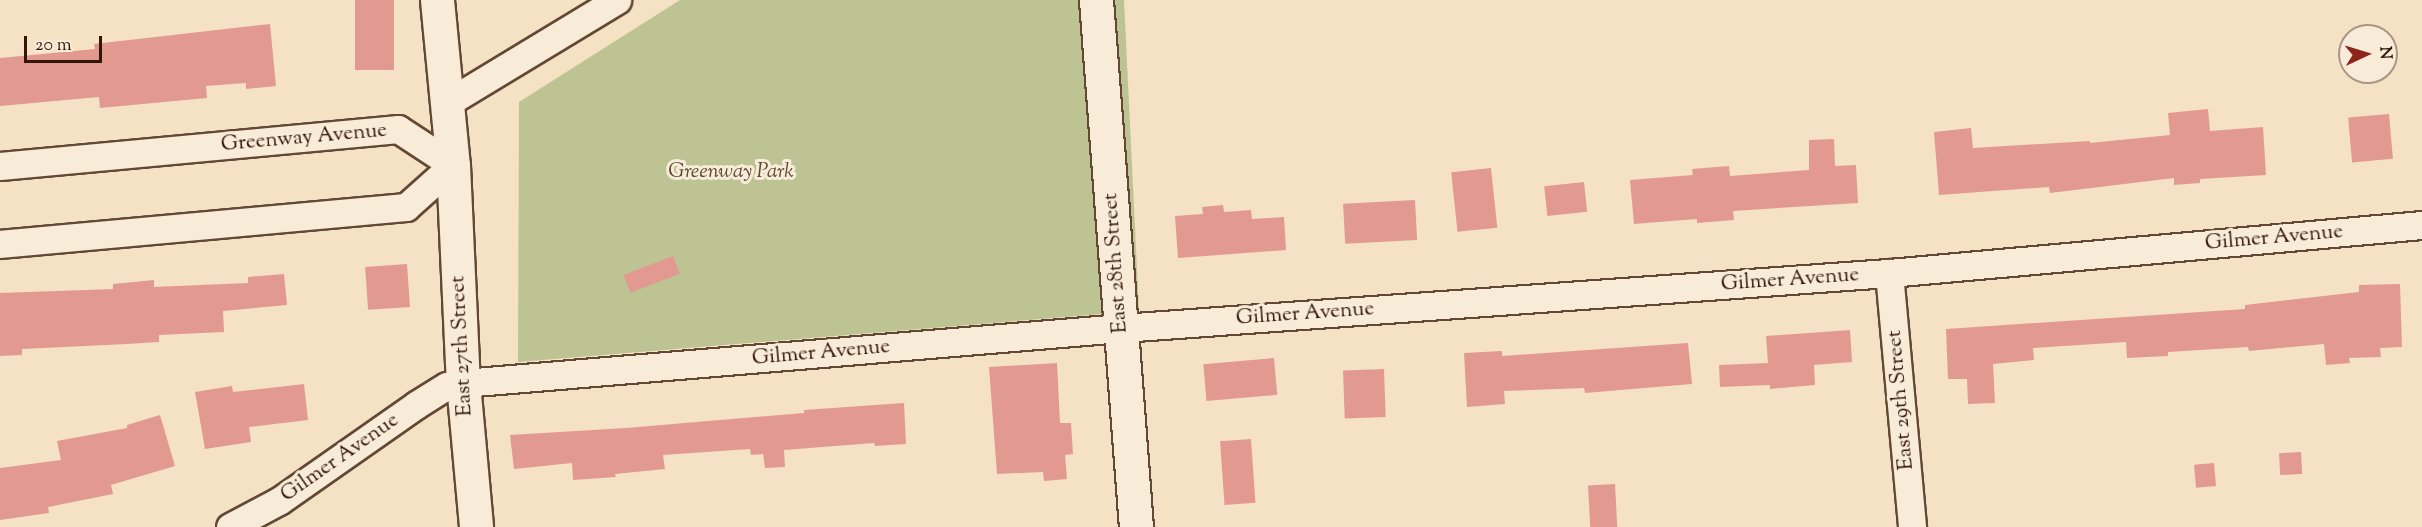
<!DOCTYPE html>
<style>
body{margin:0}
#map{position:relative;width:2422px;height:527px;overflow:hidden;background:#f5e2c4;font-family:"Sorts Mill Goudy",serif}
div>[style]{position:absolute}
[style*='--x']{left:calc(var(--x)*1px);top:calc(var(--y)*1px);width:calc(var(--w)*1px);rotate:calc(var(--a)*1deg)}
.green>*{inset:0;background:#bdc393}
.building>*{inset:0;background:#e29a90;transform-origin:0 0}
.roads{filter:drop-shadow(2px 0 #634836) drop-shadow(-2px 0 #634836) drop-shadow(0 2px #634836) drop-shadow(0 -2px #634836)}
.minor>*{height:27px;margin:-13.5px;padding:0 13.5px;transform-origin:13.5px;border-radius:13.5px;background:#f8ecd9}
.tertiary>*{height:33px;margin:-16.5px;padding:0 16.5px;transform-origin:16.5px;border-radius:16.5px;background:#f8ecd9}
span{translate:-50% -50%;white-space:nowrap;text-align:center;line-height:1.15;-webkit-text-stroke:6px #f8ecd9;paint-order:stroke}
.street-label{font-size:21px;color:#321507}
.park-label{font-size:21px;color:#5c4931;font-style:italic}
.north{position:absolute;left:2338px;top:24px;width:60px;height:60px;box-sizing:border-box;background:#f8ecd9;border:2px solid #a99685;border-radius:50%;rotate:86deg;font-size:16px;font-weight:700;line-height:24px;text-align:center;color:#321507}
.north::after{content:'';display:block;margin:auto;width:21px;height:27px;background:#8f2418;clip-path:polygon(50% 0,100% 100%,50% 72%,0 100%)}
.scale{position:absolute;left:24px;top:36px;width:78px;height:27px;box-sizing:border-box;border:3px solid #321507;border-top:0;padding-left:8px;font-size:18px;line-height:21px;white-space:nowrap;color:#321507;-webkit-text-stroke:4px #f8ecd9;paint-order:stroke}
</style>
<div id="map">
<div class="green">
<div style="clip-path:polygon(680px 0,1124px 0,1139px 311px,518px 362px,519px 102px)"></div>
</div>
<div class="building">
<div style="left:355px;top:0;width:39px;height:70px"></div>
<div style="clip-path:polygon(270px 24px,276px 86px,246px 89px,246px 83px,206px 86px,207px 98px,100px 108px,99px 97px,0 106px,0 58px,95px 49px,94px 44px)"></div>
<div style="clip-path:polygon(2208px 109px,2210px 131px,2263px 127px,2266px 175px,2200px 179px,2200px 183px,2174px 185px,2174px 178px,2050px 193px,2049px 187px,1939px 195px,1934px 132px,1971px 128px,1973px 148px,2090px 141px,2090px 143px,2170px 135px,2168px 113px)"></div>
<div style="left:2389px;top:114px;width:45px;height:41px;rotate:85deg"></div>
<div style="clip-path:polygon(1834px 139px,1835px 166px,1856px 165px,1858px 203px,1733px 211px,1734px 220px,1697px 223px,1697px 219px,1634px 224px,1630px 180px,1693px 175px,1692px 169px,1729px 166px,1730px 176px,1809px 170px,1809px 140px)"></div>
<div style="left:1491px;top:168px;width:60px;height:40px;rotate:84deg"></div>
<div style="left:1584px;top:182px;width:30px;height:40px;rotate:84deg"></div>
<div style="left:1415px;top:200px;width:40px;height:72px;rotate:87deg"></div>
<div style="clip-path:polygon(1223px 205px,1224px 212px,1251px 210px,1252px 219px,1284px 217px,1286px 250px,1178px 258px,1175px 216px,1203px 214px,1202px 207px)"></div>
<div style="left:673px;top:256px;width:19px;height:53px;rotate:69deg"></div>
<div style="left:407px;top:264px;width:43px;height:42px;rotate:86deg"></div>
<div style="clip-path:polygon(284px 274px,287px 305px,223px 311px,224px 332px,159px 335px,159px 342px,127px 344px,22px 349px,22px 355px,0 356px,0 293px,113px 289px,113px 284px,154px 280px,154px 287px,248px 283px,248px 277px)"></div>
<div style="clip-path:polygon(2400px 284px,2402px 347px,2380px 348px,2381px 357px,2349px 358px,2350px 363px,2326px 365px,2324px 344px,2249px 351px,2248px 347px,2168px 352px,2168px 356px,2127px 358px,2126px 342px,2033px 348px,2034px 360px,1993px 364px,1995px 403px,1968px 404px,1967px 379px,1948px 379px,1946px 329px,2245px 309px,2245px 305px,2359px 292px,2359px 285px)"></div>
<div style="clip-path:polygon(1850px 330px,1852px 362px,1814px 365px,1815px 385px,1770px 389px,1770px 385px,1720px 387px,1719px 365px,1768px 363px,1766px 336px)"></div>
<div style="clip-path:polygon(1688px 343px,1692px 384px,1585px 393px,1584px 388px,1504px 391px,1505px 404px,1467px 407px,1464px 353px,1502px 351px,1502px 356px)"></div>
<div style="left:1274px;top:358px;width:37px;height:71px;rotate:85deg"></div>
<div style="clip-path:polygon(1057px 363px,1060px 423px,1071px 423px,1073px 454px,1065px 455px,1067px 479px,1044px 481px,1043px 472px,997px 474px,989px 367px)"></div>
<div style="left:1384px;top:369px;width:48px;height:41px;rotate:88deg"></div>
<div style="clip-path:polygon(304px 384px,308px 420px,249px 427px,251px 442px,205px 449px,195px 392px,232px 386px,233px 392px)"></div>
<div style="clip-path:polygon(904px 403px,906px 444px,875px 446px,874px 443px,784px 450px,785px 467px,765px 468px,763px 454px,751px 455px,750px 449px,663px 455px,665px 469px,615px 474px,616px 477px,573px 480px,572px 463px,514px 469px,510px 435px,626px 428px,804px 413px,804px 410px)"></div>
<div style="clip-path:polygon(160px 415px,175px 466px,111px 485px,113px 494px,48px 507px,49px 513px,0 520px,0 468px,61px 460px,57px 441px,127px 428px,127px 425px)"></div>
<div style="left:1251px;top:439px;width:64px;height:31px;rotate:86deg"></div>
<div style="left:2301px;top:452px;width:22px;height:22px;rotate:87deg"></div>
<div style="left:2214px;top:463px;width:23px;height:20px;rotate:85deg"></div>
<div style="left:1615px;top:484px;width:43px;height:27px;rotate:87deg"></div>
</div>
<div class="roads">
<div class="minor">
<div style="--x:447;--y:103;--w:199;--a:-31.2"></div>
<div style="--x:0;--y:166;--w:400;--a:-5.3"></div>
<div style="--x:398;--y:129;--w:66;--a:33.2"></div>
<div style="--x:453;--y:165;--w:63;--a:138.2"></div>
<div style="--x:406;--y:207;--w:408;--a:174.8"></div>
<div style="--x:1889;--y:273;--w:255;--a:84.8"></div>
<div style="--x:230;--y:527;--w:55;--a:-28"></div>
<div style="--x:279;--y:501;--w:167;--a:-35"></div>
<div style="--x:416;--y:405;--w:36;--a:-32"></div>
<div style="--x:447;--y:386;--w:16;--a:-11"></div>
<div style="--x:463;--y:383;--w:660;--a:-4.78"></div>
<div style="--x:1121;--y:328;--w:770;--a:-4.1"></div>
<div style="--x:1889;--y:273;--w:535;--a:-5.15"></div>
</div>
<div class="tertiary">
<div style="--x:437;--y:0;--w:166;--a:84.5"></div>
<div style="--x:453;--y:165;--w:218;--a:87.4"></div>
<div style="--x:463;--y:383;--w:145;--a:84.8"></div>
<div style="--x:1096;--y:0;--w:529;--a:85.66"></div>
</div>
</div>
<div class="street-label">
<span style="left:304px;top:138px;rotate:-5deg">Greenway Avenue</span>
<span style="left:2274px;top:238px;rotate:-5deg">Gilmer Avenue</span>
<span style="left:1116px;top:263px;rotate:-94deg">East 28th Street</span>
<span style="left:1790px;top:280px;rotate:-4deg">Gilmer Avenue</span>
<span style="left:1305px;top:314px;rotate:-4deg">Gilmer Avenue</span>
<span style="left:462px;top:346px;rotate:-93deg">East 27th Street</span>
<span style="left:821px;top:353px;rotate:-5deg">Gilmer Avenue</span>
<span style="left:1901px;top:400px;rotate:-95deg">East 29th Street</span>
<span style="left:340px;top:458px;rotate:-35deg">Gilmer Avenue</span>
</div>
<div class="park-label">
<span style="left:731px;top:172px">Greenway Park</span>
</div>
<div class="north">N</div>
<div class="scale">20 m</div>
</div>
